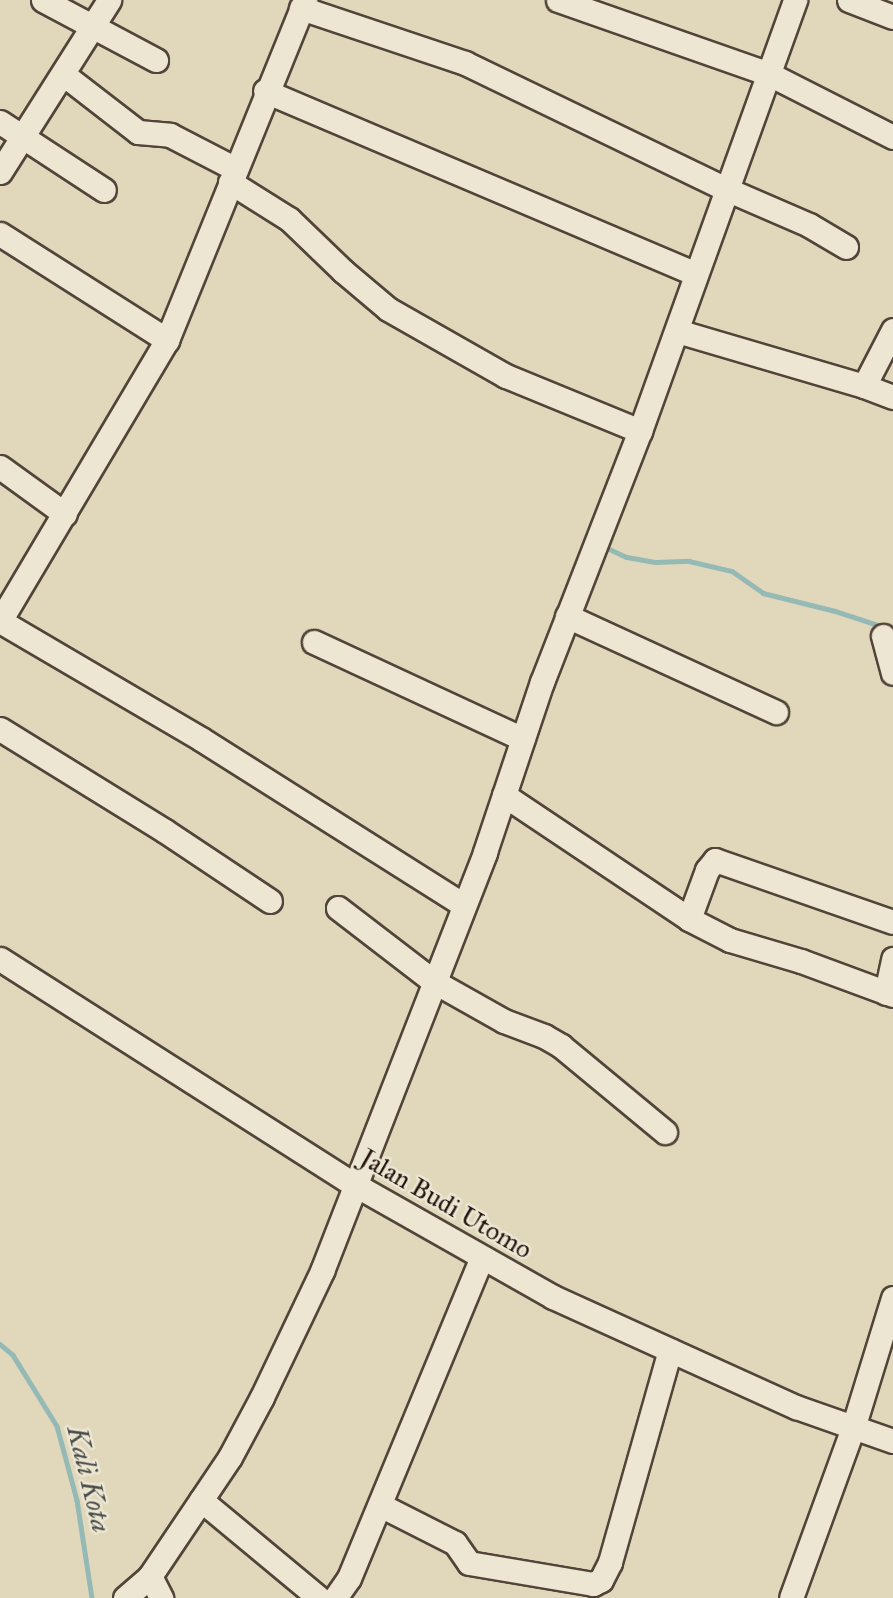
<!DOCTYPE html>
<style>
body{margin:0}
#map{position:relative;width:893px;height:1598px;overflow:hidden;background:#e1d8bc;font-family:"IM FELL Great Primer",serif}
div>[style]{position:absolute}
[style*='--x']{left:calc(var(--x)*1px);top:calc(var(--y)*1px);width:calc(var(--w)*1px);rotate:calc(var(--a)*1deg)}
.stream>*{height:4.5px;margin:-2.25px;padding:0 2.25px;transform-origin:2.25px;border-radius:2.25px;background:#95b9b5}
.roads{filter:drop-shadow(2px 0 #524439) drop-shadow(-2px 0 #524439) drop-shadow(0 2px #524439) drop-shadow(0 -2px #524439)}
.minor>*{height:23px;margin:-11.5px;padding:0 11.5px;transform-origin:11.5px;border-radius:11.5px;background:#ece6d3}
span{translate:-50% -50%;white-space:nowrap;text-align:center;line-height:1.15;-webkit-text-stroke:5px #ece6d3;paint-order:stroke}
.street-label{font-size:26px;color:#22120d}
.water-label{font-size:28px;color:#4a4c48;font-style:italic}
</style>
<div id="map">
<div class="stream">
<div style="--x:603;--y:546;--w:26;--a:25"></div>
<div style="--x:627;--y:557;--w:28;--a:10"></div>
<div style="--x:655;--y:562;--w:34;--a:-2"></div>
<div style="--x:689;--y:561;--w:44;--a:13.1"></div>
<div style="--x:732;--y:571;--w:38;--a:35"></div>
<div style="--x:763;--y:593;--w:74;--a:14"></div>
<div style="--x:835;--y:611;--w:61;--a:18.1"></div>
<div style="--x:0;--y:1344;--w:17;--a:40"></div>
<div style="--x:13;--y:1355;--w:84;--a:58.2"></div>
<div style="--x:57;--y:1426;--w:77;--a:74.9"></div>
<div style="--x:77;--y:1500;--w:99;--a:81.3"></div>
</div>
<div class="roads">
<div class="minor">
<div style="--x:43;--y:0;--w:128;--a:28"></div>
<div style="--x:558;--y:0;--w:224;--a:19.3"></div>
<div style="--x:769;--y:74;--w:139;--a:26.9"></div>
<div style="--x:849;--y:0;--w:47;--a:21.1"></div>
<div style="--x:301;--y:8;--w:173;--a:18.5"></div>
<div style="--x:465;--y:63;--w:290;--a:25.8"></div>
<div style="--x:726;--y:189;--w:90;--a:23.4"></div>
<div style="--x:809;--y:225;--w:43;--a:30.7"></div>
<div style="--x:63;--y:74;--w:95;--a:37.7"></div>
<div style="--x:138;--y:132;--w:32;--a:5"></div>
<div style="--x:170;--y:135;--w:74;--a:27.3"></div>
<div style="--x:265;--y:91;--w:468;--a:23"></div>
<div style="--x:0;--y:122;--w:124;--a:33.2"></div>
<div style="--x:0;--y:172;--w:204;--a:-57.6"></div>
<div style="--x:230;--y:182;--w:70;--a:32.1"></div>
<div style="--x:289;--y:219;--w:75;--a:43.9"></div>
<div style="--x:343;--y:271;--w:59;--a:40.2"></div>
<div style="--x:388;--y:309;--w:136;--a:29.6"></div>
<div style="--x:506;--y:376;--w:145;--a:22.3"></div>
<div style="--x:0;--y:234;--w:198;--a:32.4"></div>
<div style="--x:677;--y:331;--w:195;--a:16.4"></div>
<div style="--x:864;--y:386;--w:63;--a:-62.6"></div>
<div style="--x:864;--y:386;--w:31;--a:21"></div>
<div style="--x:0;--y:467;--w:80;--a:35.9"></div>
<div style="--x:567;--y:616;--w:230;--a:24.7"></div>
<div style="--x:0;--y:621;--w:327;--a:-59.3"></div>
<div style="--x:167;--y:340;--w:367;--a:-67.9"></div>
<div style="--x:0;--y:621;--w:233;--a:30.4"></div>
<div style="--x:201;--y:739;--w:309;--a:32.3"></div>
<div style="--x:883;--y:636;--w:38;--a:75"></div>
<div style="--x:314;--y:642;--w:230;--a:24.9"></div>
<div style="--x:0;--y:729;--w:194;--a:31.7"></div>
<div style="--x:165;--y:831;--w:126;--a:33.7"></div>
<div style="--x:504;--y:795;--w:223;--a:33.8"></div>
<div style="--x:689;--y:919;--w:46;--a:27.1"></div>
<div style="--x:730;--y:940;--w:74;--a:16.5"></div>
<div style="--x:801;--y:961;--w:98;--a:20.3"></div>
<div style="--x:338;--y:908;--w:120;--a:37.5"></div>
<div style="--x:433;--y:981;--w:81;--a:29.4"></div>
<div style="--x:504;--y:1021;--w:43;--a:20.6"></div>
<div style="--x:544;--y:1036;--w:20;--a:30"></div>
<div style="--x:561;--y:1046;--w:135;--a:39.6"></div>
<div style="--x:689;--y:919;--w:52;--a:-69.8"></div>
<div style="--x:707;--y:870;--w:13;--a:-51"></div>
<div style="--x:715;--y:860;--w:188;--a:19.2"></div>
<div style="--x:0;--y:959;--w:423;--a:32.5"></div>
<div style="--x:357;--y:1186;--w:225;--a:29.5"></div>
<div style="--x:553;--y:1297;--w:267;--a:24.4"></div>
<div style="--x:796;--y:1407;--w:103;--a:19.3"></div>
<div style="--x:886;--y:993;--w:35;--a:-78"></div>
<div style="--x:201;--y:1500;--w:153;--a:39.7"></div>
<div style="--x:380;--y:1505;--w:84;--a:26.9"></div>
<div style="--x:455;--y:1543;--w:24;--a:55"></div>
<div style="--x:469;--y:1563;--w:126;--a:9.6"></div>
<div style="--x:593;--y:1584;--w:9;--a:-27"></div>
<div style="--x:601;--y:1580;--w:20;--a:-63"></div>
<div style="--x:610;--y:1562;--w:220;--a:-74.2"></div>
<div style="--x:150;--y:1576;--w:25;--a:63"></div>
<div style="--x:125;--y:1598;--w:33;--a:-41"></div>
<div style="--x:150;--y:1576;--w:143;--a:-56.1"></div>
<div style="--x:230;--y:1457;--w:68;--a:-61.9"></div>
<div style="--x:262;--y:1397;--w:140;--a:-64.5"></div>
<div style="--x:322;--y:1271;--w:450;--a:-68.7"></div>
<div style="--x:485;--y:852;--w:179;--a:-71.5"></div>
<div style="--x:542;--y:682;--w:269;--a:-68.7"></div>
<div style="--x:640;--y:431;--w:458;--a:-70.2"></div>
<div style="--x:335;--y:1598;--w:24;--a:-55"></div>
<div style="--x:349;--y:1578;--w:347;--a:-67.5"></div>
<div style="--x:791;--y:1598;--w:181;--a:-70"></div>
<div style="--x:853;--y:1428;--w:136;--a:-72.9"></div>
</div>
</div>
<div class="street-label">
<span style="left:446px;top:1204px;rotate:30deg">Jalan Budi Utomo</span>
</div>
<div class="water-label">
<span style="left:89px;top:1479px;rotate:76deg">Kali Kota</span>
</div>
</div>
